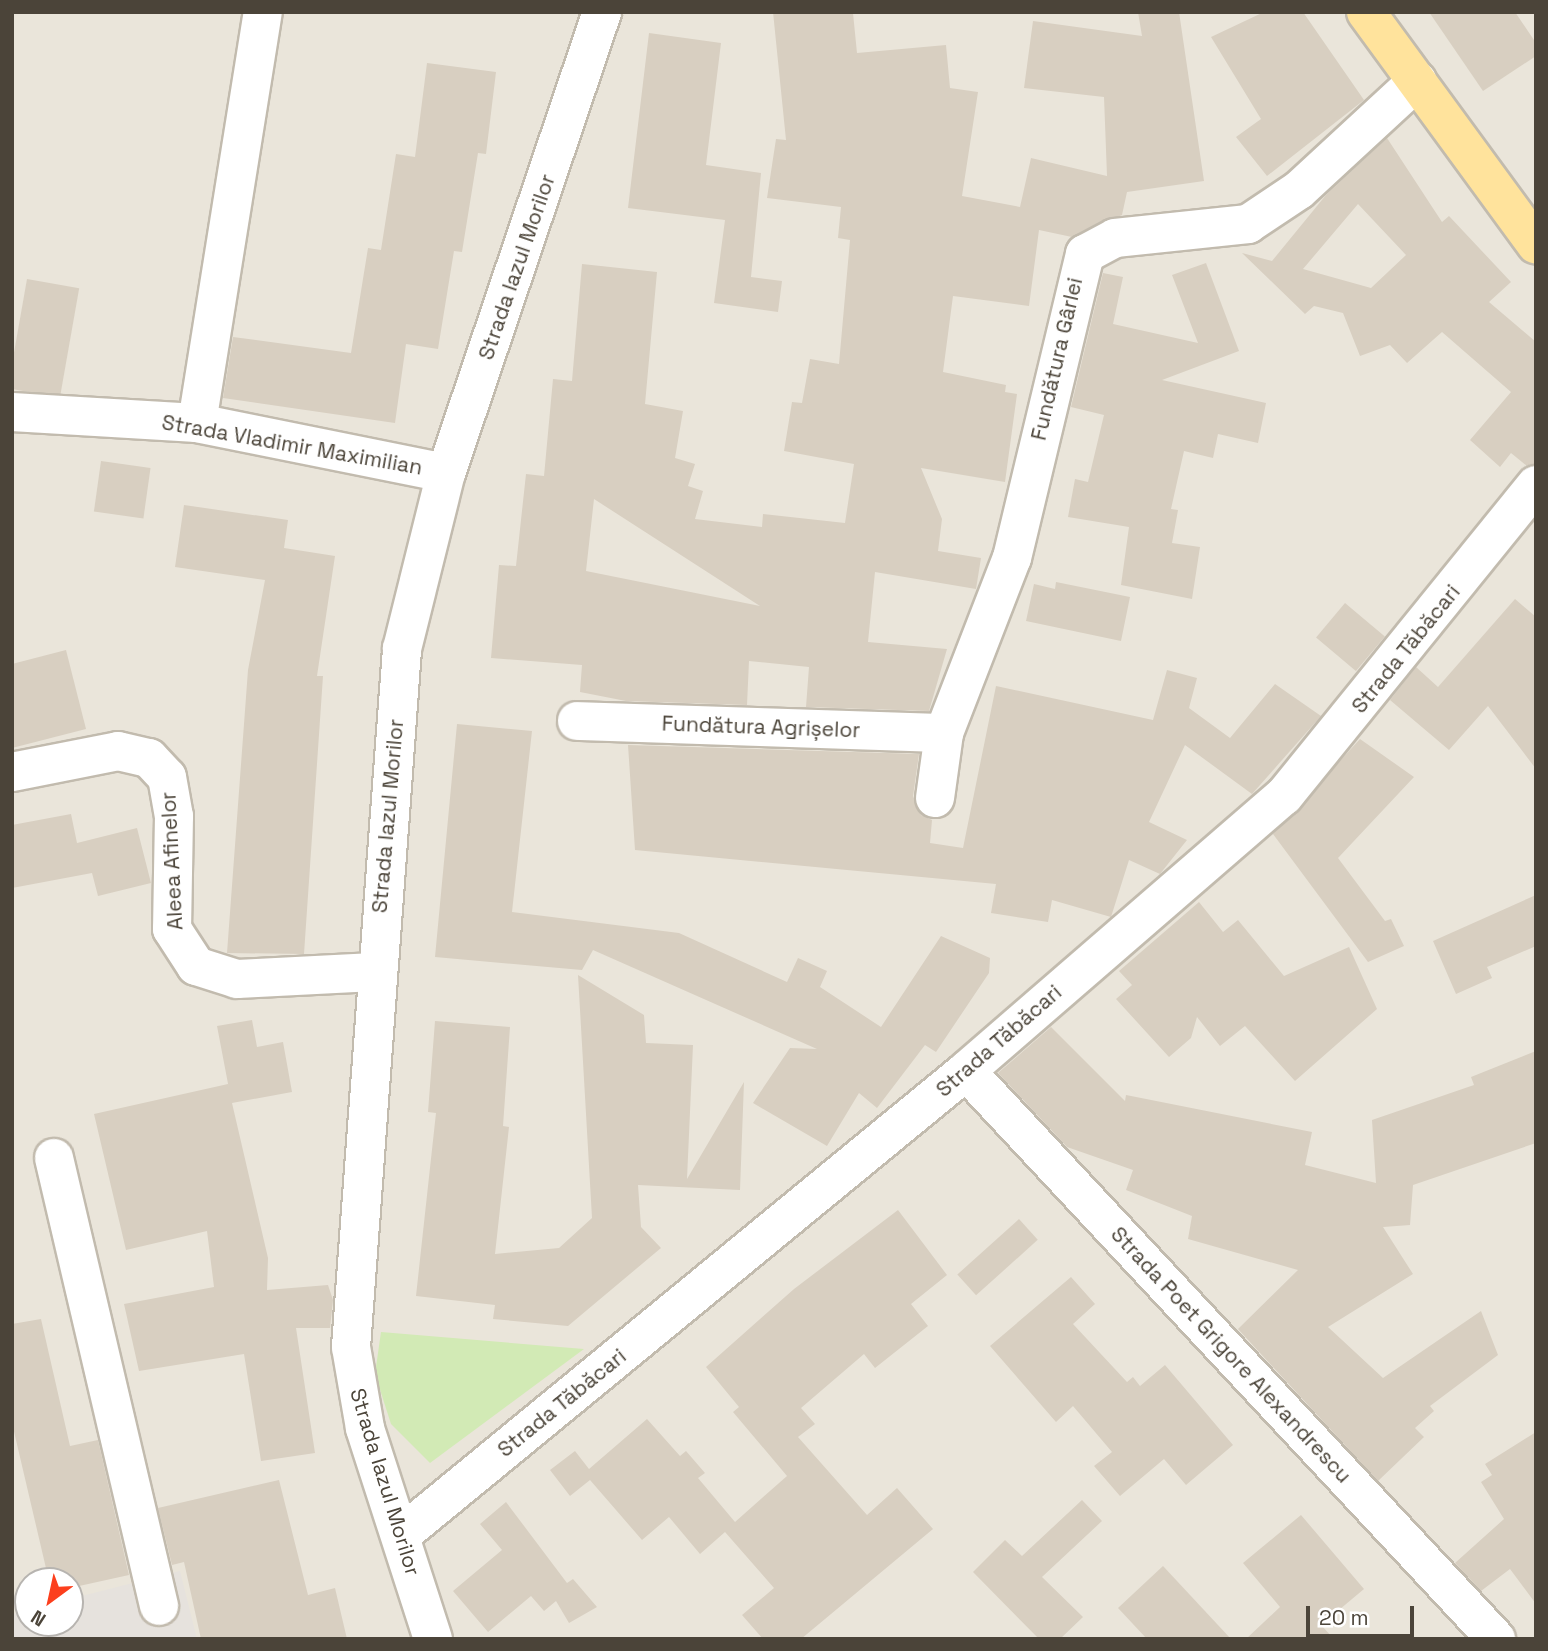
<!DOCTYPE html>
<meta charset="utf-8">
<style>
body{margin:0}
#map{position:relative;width:1548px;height:1651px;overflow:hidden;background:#f6f3ec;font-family:"Space Grotesk",sans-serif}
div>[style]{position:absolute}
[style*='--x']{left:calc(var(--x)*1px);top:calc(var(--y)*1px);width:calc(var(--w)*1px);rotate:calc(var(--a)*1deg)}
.residential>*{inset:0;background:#eae5da}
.industrial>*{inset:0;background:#e6e2dd}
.green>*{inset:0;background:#d2eab5}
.building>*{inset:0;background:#d8cfc1;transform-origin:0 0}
.roads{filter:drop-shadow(2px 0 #c2bbae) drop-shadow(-2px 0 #c2bbae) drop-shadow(0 2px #c2bbae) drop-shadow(0 -2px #c2bbae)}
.minor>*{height:38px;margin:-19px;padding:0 19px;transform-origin:19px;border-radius:19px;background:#fff}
.major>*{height:38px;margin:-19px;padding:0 19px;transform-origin:19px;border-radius:19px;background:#ffe39c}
span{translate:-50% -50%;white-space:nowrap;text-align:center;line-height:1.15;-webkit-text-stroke:7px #fff;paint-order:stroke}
.street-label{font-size:21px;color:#4b4439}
.frame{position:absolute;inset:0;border:14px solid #4b4439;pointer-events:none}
.north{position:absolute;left:14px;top:1567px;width:70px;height:70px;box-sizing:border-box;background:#fff;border:2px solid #b7b4b0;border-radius:50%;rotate:213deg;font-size:19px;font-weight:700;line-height:28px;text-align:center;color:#4b4439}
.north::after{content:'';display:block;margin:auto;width:24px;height:32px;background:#fc3f1d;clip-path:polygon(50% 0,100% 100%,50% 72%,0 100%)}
.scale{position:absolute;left:1306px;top:1606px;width:108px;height:32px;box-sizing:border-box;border:4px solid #4b4439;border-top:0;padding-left:9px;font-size:21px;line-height:24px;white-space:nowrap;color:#4b4439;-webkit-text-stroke:5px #fff;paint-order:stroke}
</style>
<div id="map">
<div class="residential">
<div style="clip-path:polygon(evenodd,12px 12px,1536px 12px,1536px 1639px,12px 1639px,12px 12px,28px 1581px,70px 1581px,70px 1623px,28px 1623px,28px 1581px)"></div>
</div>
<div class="industrial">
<div style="clip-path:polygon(180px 1571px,197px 1639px,12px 1639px,12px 1614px,28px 1610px,28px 1623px,70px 1623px,70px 1599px)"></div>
</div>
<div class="green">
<div style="clip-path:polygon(381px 1332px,584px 1349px,430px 1463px,391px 1424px,375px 1374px)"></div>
</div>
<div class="building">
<div style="clip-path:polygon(evenodd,773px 12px,853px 13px,857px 53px,946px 45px,950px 88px,978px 92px,962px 196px,1020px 207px,1031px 158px,1107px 176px,1104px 97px,1024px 88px,1033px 21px,1142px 36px,1138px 12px,1179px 12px,1204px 181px,1127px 192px,1122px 215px,1072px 237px,1039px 230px,1029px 306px,953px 296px,943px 372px,1006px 385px,1005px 392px,1017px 394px,1005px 482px,921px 468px,942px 519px,938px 551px,981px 558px,976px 589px,875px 572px,868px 642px,947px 649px,929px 711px,806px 707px,809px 667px,749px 661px,747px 705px,626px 701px,580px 692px,582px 665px,491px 658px,499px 565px,516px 566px,526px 474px,544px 476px,553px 379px,572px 381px,582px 264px,657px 272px,645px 404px,683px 411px,675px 458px,695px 464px,688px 486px,703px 491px,695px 519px,762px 527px,763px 514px,845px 523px,854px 464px,784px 451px,792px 402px,802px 403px,810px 359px,839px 364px,850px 240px,838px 238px,841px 207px,767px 198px,776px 139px,786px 140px,773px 12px,594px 499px,760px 606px,586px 571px,594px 499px)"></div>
<div style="clip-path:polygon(1264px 12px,1303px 12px,1364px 100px,1267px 176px,1236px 137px,1261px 119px,1211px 37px)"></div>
<div style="clip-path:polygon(1429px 12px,1515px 12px,1536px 43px,1536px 56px,1483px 91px)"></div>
<div style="clip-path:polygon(649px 33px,721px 43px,706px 165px,761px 173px,751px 277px,782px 281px,778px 312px,714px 303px,725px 220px,628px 208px)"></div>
<div style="clip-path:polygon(427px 63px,496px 72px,486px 154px,478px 153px,462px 252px,454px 251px,438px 349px,406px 344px,395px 423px,223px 398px,233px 337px,351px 353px,368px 248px,381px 250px,396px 154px,415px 157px)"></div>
<div style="clip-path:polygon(evenodd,1387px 138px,1442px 222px,1449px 216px,1511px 282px,1489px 302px,1536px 342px,1536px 464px,1527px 466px,1511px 453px,1500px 467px,1470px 440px,1511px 392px,1442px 332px,1407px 363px,1390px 345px,1360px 356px,1343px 313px,1314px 306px,1305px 314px,1242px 253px,1272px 261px,1326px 195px,1387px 138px,1358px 204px,1406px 255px,1371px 288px,1303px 269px,1358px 204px)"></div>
<div style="clip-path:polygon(1206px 263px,1239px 351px,1162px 380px,1266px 403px,1258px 443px,1218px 434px,1213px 458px,1184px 451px,1171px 509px,1178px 510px,1172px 543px,1200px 547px,1192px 599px,1121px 585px,1129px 527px,1068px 517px,1075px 479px,1088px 482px,1104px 415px,1071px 407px,1103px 273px,1123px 277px,1113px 324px,1198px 343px,1172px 275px)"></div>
<div style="left:27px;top:279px;width:53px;height:111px;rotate:10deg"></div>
<div style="left:101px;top:461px;width:50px;height:51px;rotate:8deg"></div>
<div style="clip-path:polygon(184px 505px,288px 520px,284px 548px,335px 556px,317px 676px,323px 676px,304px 954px,227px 953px,248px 670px,265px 580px,175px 567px)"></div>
<div style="clip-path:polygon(1056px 582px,1130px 597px,1121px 641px,1026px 621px,1034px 584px,1055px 589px)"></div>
<div style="clip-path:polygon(1515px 599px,1536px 617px,1536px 769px,1488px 706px,1449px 750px,1390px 700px,1416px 667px,1438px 687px)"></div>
<div style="left:1345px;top:603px;width:52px;height:45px;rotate:40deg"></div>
<div style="clip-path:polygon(66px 650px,86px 729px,12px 748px,12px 664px)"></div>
<div style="clip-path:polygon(1167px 670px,1197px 678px,1189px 708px,1230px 738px,1275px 684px,1321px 716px,1252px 794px,1185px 745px,1149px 822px,1187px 840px,1160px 874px,1129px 860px,1111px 917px,1052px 900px,1048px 922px,991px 913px,996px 884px,635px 850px,628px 745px,919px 754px,913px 796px,921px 815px,932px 820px,930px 843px,963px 848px,996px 686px,1153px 720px)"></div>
<div style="clip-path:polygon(457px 724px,532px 731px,512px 912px,679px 933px,787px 982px,798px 958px,827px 971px,820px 987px,881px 1027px,941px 936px,990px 958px,989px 973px,936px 1052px,925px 1045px,877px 1108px,859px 1093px,827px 1146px,753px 1103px,790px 1048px,817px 1049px,593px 950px,582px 970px,435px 957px)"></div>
<div style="clip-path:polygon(1360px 739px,1414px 777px,1338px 858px,1385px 921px,1391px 919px,1404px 946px,1368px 962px,1273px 834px)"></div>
<div style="clip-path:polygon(71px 814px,77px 843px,137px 828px,151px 883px,98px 896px,92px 873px,12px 888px,12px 825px)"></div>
<div style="clip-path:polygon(1536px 895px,1536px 946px,1487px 967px,1492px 978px,1456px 994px,1433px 941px)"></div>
<div style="clip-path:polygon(1199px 902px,1223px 932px,1238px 920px,1284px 976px,1349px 947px,1377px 1009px,1295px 1081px,1245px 1026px,1220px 1046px,1197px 1017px,1191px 1038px,1169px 1057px,1116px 999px,1132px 985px,1119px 971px)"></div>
<div style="clip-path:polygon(578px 975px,644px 1015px,646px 1043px,693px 1045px,687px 1179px,744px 1082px,740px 1190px,638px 1185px,641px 1227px,661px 1248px,568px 1326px,493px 1319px,495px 1305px,416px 1296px,436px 1113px,428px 1112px,435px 1021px,510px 1027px,503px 1126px,509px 1127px,495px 1254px,559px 1248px,592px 1218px)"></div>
<div style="clip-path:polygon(252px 1020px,257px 1047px,283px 1042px,292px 1092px,232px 1103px,268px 1258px,267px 1290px,328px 1285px,333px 1300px,330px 1328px,296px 1328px,315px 1453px,261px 1461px,244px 1354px,139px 1371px,124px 1304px,214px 1287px,207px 1231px,126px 1250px,94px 1114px,228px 1084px,229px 1089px,217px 1026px)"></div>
<div style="clip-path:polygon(1051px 1027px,1125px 1101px,1126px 1095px,1312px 1132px,1305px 1165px,1376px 1183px,1372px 1120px,1474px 1085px,1471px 1077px,1536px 1051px,1536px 1143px,1413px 1185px,1410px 1225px,1383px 1227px,1413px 1274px,1328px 1327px,1383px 1378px,1481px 1311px,1498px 1355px,1430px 1406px,1434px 1411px,1415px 1428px,1424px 1437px,1378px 1481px,1238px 1329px,1298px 1270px,1188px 1239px,1192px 1216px,1126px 1190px,1133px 1170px,1067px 1147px,998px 1073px)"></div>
<div style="clip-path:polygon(898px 1210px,947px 1275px,911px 1304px,928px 1326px,875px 1368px,864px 1354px,801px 1408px,815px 1424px,798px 1437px,867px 1515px,897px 1488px,933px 1529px,801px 1639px,763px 1639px,742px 1615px,774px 1588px,725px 1532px,700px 1554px,669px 1517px,642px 1540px,590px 1480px,570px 1496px,550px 1470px,575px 1451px,589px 1469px,647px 1419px,680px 1456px,686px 1451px,705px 1473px,698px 1478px,735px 1522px,787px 1476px,733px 1412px,739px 1407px,706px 1367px,794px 1289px)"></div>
<div style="left:1019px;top:1219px;width:28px;height:83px;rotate:48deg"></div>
<div style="clip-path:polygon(1071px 1277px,1095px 1304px,1073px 1324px,1127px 1382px,1133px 1377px,1140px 1386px,1165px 1365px,1233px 1445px,1186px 1485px,1164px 1459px,1120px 1496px,1094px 1466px,1112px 1452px,1073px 1406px,1056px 1422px,990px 1346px)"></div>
<div style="clip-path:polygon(41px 1319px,70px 1446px,98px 1440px,129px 1575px,70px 1588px,70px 1581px,49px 1581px,12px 1423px,12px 1324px)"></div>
<div style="clip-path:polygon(1536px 1432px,1536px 1604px,1510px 1569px,1481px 1591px,1455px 1563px,1504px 1519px,1481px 1482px,1492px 1475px,1485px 1464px)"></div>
<div style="clip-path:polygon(279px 1480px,308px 1595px,335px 1588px,347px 1639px,201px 1639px,184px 1562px,172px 1565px,158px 1508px)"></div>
<div style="clip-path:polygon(1082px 1500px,1102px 1521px,1042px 1577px,1083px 1617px,1060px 1639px,1039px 1639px,973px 1572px,1005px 1540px,1022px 1556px)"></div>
<div style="clip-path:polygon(506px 1502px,567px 1583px,573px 1579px,597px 1607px,569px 1623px,556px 1601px,544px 1611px,531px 1596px,488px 1632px,453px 1591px,502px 1550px,480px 1524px)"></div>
<div style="clip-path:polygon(1301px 1515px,1364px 1589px,1321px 1625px,1334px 1639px,1246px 1639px,1280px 1607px,1243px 1563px)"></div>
<div style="clip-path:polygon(1163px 1566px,1231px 1639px,1147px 1639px,1118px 1608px)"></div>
</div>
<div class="roads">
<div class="minor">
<div style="--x:12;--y:412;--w:185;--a:3.4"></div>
<div style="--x:197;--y:423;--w:254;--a:11.4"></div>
<div style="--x:197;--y:423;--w:416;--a:-80.9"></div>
<div style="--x:577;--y:721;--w:367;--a:1.9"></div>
<div style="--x:12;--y:772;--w:108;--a:-11.2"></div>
<div style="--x:118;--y:751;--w:32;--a:13"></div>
<div style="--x:149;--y:758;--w:26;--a:47"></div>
<div style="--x:167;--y:777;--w:40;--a:80"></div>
<div style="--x:174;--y:816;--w:113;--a:91"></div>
<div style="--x:172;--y:929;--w:44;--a:57"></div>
<div style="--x:196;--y:966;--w:43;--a:17.6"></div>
<div style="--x:237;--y:979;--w:138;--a:-2.9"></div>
<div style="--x:935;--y:798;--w:66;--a:-82.1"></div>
<div style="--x:944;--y:733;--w:188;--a:-68.8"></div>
<div style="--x:1012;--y:558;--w:313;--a:-76.5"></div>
<div style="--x:1085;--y:254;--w:34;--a:-28"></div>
<div style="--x:1115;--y:238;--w:134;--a:-6"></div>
<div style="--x:1248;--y:224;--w:61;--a:-33.7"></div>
<div style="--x:1299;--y:190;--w:161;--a:-42.7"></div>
<div style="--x:966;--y:1071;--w:777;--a:46.98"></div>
<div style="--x:54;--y:1158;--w:460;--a:76.8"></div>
<div style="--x:401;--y:1535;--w:731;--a:-39.39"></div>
<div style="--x:966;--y:1071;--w:420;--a:-40.9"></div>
<div style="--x:1284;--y:796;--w:400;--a:-51"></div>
<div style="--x:433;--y:1639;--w:222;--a:-107.9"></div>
<div style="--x:365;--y:1428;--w:82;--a:-99.8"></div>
<div style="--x:351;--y:1347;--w:700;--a:-85.82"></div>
<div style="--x:402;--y:649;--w:181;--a:-76"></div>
<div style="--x:446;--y:473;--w:487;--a:-71.3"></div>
</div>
<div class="major">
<div style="--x:1366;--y:12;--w:288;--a:53.8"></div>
</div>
</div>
<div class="street-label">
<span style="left:517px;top:267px;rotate:-71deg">Strada Iazul Morilor</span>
<span style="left:1057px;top:359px;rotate:-77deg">Fundătura Gârlei</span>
<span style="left:292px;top:445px;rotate:10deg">Strada Vladimir Maximilian</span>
<span style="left:1406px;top:649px;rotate:-51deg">Strada Tăbăcari</span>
<span style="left:761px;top:727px;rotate:2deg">Fundătura Agrișelor</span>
<span style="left:388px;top:816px;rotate:-85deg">Strada Iazul Morilor</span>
<span style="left:172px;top:861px;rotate:-93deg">Aleea Afinelor</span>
<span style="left:999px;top:1041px;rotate:-41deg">Strada Tăbăcari</span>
<span style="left:1231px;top:1355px;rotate:47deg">Strada Poet Grigore Alexandrescu</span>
<span style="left:562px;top:1403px;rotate:-39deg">Strada Tăbăcari</span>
<span style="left:385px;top:1482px;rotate:73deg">Strada Iazul Morilor</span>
</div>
<div class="frame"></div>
<div class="north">N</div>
<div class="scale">20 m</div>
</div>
